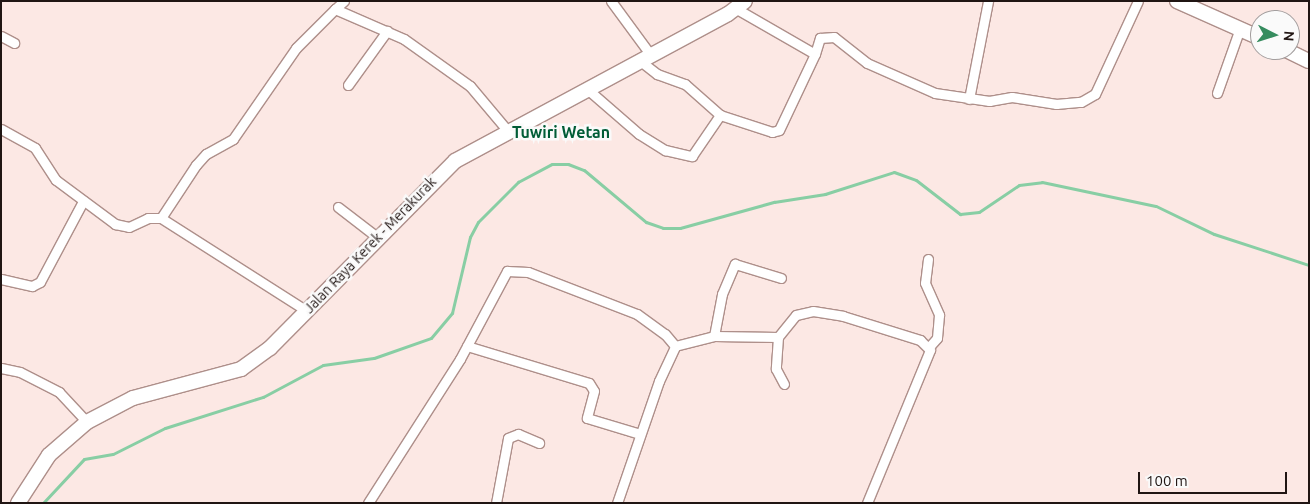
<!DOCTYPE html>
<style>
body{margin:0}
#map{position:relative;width:1310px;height:504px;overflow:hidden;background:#fce8e4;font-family:Ubuntu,sans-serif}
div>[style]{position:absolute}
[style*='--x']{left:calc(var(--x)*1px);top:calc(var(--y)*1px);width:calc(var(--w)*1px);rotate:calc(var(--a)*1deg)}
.stream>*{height:3px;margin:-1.5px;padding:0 1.5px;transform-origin:1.5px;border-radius:1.5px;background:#88cea4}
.roads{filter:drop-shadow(1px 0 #ae8f8a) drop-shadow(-1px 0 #ae8f8a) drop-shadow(0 1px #ae8f8a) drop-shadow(0 -1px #ae8f8a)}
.street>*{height:9px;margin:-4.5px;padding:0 4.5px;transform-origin:4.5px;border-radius:4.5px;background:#fff}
.secondary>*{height:14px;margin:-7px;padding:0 7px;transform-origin:7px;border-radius:7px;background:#fff}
span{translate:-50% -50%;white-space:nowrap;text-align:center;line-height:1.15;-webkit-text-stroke:5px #fafafa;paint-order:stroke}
.street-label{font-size:14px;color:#201513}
.quarter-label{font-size:16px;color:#005c36;font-weight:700}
.frame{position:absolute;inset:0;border:2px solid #201513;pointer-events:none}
.north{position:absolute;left:1250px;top:10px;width:50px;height:50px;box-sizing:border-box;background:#fafafa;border:1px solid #a39e9e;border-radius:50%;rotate:95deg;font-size:14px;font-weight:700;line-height:20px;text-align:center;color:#201513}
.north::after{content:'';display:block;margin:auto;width:18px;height:22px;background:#368c5f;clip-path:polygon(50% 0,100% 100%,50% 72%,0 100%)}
.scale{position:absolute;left:1138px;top:472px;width:149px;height:22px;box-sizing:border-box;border:2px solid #201513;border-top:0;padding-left:6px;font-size:15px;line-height:18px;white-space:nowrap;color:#201513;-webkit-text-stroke:4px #fafafa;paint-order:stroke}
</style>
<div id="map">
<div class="stream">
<div style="--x:43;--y:503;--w:60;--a:-47"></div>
<div style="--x:84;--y:459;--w:29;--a:-10"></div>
<div style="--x:113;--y:454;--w:58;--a:-26.6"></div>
<div style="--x:165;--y:428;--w:103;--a:-17.6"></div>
<div style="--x:263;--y:397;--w:68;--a:-28.1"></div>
<div style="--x:323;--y:365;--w:51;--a:-7.8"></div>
<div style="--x:374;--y:358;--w:60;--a:-19.3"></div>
<div style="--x:431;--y:338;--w:33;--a:-50"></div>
<div style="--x:452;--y:313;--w:78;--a:-76.7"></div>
<div style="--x:470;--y:237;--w:17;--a:-62"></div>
<div style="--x:478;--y:222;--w:57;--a:-45"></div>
<div style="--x:518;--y:182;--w:38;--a:-28"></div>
<div style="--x:552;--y:164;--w:16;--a:0"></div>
<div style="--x:568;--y:164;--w:17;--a:21"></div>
<div style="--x:584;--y:170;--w:81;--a:40"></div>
<div style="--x:646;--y:222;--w:18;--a:19"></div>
<div style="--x:663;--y:228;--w:17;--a:0"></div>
<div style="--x:680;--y:228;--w:98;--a:-15.5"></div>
<div style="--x:774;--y:202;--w:52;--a:-8.9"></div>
<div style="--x:825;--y:194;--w:72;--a:-17.7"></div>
<div style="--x:894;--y:172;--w:23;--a:20"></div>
<div style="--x:916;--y:180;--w:56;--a:37.7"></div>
<div style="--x:960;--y:214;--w:19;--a:-6"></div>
<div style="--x:979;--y:212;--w:48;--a:-34"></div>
<div style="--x:1019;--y:185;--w:23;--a:-7"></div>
<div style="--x:1042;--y:182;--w:116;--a:11.9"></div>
<div style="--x:1156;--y:206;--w:64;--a:25.8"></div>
<div style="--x:1214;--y:234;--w:100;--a:18.1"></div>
</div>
<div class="roads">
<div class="street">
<div style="--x:611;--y:1;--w:66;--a:53.7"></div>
<div style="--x:735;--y:8;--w:92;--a:29.9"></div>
<div style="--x:815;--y:54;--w:17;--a:-73"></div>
<div style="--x:820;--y:38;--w:14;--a:-4"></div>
<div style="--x:834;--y:37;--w:42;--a:38.2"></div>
<div style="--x:867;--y:63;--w:74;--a:23.8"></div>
<div style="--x:935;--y:93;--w:55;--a:8.4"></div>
<div style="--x:989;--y:101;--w:23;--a:-10"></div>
<div style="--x:1012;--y:97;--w:45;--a:9"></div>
<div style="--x:1056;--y:104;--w:25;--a:-5"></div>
<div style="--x:1081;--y:102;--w:16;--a:-30"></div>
<div style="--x:1095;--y:94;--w:102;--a:-65.2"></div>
<div style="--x:335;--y:9;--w:12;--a:-42"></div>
<div style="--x:1;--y:36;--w:15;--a:28"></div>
<div style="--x:639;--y:60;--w:23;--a:38"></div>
<div style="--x:657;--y:74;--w:30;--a:20"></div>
<div style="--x:685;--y:84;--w:47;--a:41.5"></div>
<div style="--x:720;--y:115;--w:55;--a:18.1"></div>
<div style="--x:772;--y:132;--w:7;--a:-16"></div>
<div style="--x:779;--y:130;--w:84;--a:-64.7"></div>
<div style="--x:348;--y:85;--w:67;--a:-54.2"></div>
<div style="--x:586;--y:88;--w:70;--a:41"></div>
<div style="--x:639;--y:134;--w:31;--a:32"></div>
<div style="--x:665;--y:150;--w:28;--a:13"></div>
<div style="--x:692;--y:156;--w:50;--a:-55.7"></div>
<div style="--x:1217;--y:93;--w:69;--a:-70.5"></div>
<div style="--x:969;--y:99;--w:100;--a:-79"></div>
<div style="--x:1;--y:129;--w:39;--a:29"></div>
<div style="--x:35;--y:148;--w:38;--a:57"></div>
<div style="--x:56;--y:180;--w:74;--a:36.7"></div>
<div style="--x:115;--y:224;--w:14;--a:12"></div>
<div style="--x:129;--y:227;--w:21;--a:-25"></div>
<div style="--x:148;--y:218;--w:13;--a:0"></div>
<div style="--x:161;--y:218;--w:173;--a:32.5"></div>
<div style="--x:338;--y:207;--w:49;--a:37.6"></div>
<div style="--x:161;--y:218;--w:64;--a:-56.6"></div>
<div style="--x:196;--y:165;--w:15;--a:-48"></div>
<div style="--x:206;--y:154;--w:31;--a:-29"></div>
<div style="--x:233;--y:139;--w:111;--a:-55.3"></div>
<div style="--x:296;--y:48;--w:55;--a:-45"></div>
<div style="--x:335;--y:9;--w:75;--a:23.5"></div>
<div style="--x:404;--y:39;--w:81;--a:35.5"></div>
<div style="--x:470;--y:86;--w:57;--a:49.9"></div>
<div style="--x:928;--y:259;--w:24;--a:97"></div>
<div style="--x:925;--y:283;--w:35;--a:66"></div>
<div style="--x:939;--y:315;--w:23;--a:95"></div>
<div style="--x:937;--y:338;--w:12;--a:132"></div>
<div style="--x:1;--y:279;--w:32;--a:13"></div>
<div style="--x:32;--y:286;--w:9;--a:-27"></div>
<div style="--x:40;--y:282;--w:92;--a:-62"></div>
<div style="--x:714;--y:336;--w:43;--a:-79.2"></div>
<div style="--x:722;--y:294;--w:33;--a:-67"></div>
<div style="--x:735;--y:264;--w:48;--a:16.9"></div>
<div style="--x:778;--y:337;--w:32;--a:94"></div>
<div style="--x:776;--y:369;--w:17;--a:62"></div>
<div style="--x:467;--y:346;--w:127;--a:16.9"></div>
<div style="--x:589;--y:383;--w:9;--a:58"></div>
<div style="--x:594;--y:391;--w:28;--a:105"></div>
<div style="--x:587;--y:418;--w:55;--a:16.8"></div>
<div style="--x:1;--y:368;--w:19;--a:12"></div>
<div style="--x:20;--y:372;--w:44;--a:27.1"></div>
<div style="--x:59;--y:392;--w:41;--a:47"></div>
<div style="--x:368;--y:503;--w:171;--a:-57.4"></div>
<div style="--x:460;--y:359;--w:100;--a:-61.9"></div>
<div style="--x:507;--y:271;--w:21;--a:3"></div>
<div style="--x:528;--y:272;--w:117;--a:21.1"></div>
<div style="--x:637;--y:314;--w:34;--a:36"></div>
<div style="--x:665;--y:334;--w:16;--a:50"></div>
<div style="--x:496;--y:503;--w:66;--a:-79.5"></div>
<div style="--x:508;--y:438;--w:11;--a:-22"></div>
<div style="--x:518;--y:434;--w:23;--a:23"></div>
<div style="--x:617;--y:503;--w:129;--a:-71"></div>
<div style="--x:659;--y:381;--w:38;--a:-65"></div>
<div style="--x:675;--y:346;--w:40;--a:-14.4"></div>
<div style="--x:714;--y:336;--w:64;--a:0.9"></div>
<div style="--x:778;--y:337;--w:28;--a:-51"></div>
<div style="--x:796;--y:315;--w:17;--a:-13"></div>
<div style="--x:813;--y:311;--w:30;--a:9"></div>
<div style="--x:843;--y:316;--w:81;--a:17.3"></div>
<div style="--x:920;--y:340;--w:14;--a:45"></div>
<div style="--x:930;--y:350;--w:165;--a:112.4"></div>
</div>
<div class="secondary">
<div style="--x:1177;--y:1;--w:91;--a:24"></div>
<div style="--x:1286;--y:50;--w:25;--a:26"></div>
<div style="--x:18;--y:503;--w:57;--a:-57.1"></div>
<div style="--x:49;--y:455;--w:50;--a:-41"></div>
<div style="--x:87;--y:422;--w:52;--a:-27.6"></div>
<div style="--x:133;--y:398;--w:112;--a:-15"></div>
<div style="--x:241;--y:369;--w:36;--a:-36"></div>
<div style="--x:270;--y:348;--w:263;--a:-45.3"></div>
<div style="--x:455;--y:161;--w:310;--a:-28.3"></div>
<div style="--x:728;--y:14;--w:21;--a:-37"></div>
</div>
</div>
<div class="street-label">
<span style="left:370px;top:245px;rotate:-46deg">Jalan Raya Kerek - Merakurak</span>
</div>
<div class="quarter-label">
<span style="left:561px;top:132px">Tuwiri Wetan</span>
</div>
<div class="frame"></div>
<div class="north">N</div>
<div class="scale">100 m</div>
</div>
